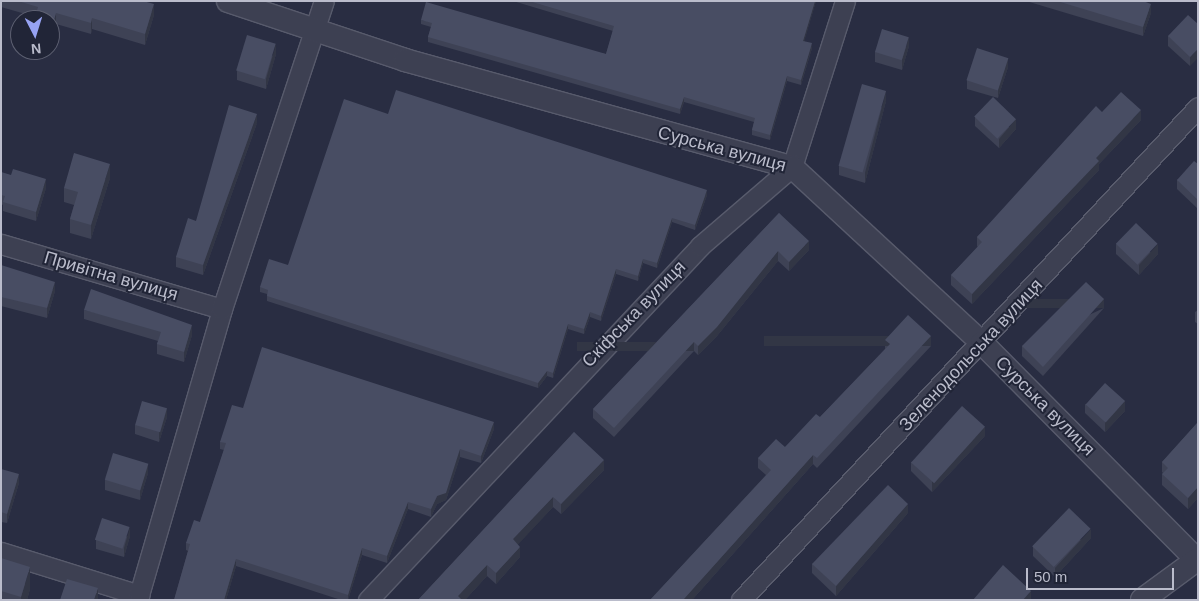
<!DOCTYPE html>
<meta charset="utf-8">
<style>
body{margin:0}
#map{position:relative;width:1199px;height:601px;overflow:hidden;background:#292d42;font-family:Helvetica,sans-serif}
div>[style]{position:absolute}
[style*='--x']{left:calc(var(--x)*1px);top:calc(var(--y)*1px);width:calc(var(--w)*1px);rotate:calc(var(--a)*1deg)}
.roads{filter:drop-shadow(1px 0 #585b6c) drop-shadow(-1px 0 #585b6c) drop-shadow(0 1px #585b6c) drop-shadow(0 -1px #585b6c)}
.minor>*{height:19px;margin:-9.5px;padding:0 9.5px;transform-origin:9.5px;border-radius:9.5px;background:#3d4052}
.tertiary>*{height:22px;margin:-11px;padding:0 11px;transform-origin:11px;border-radius:11px;background:#3d4052}
.wall>*{inset:0;background:#3e4255}
.shaded-wall>*{inset:0;background:#323645;transform-origin:0 0}
.building>*{inset:0;background:#484d63;transform-origin:0 0}
span{translate:-50% -50%;white-space:nowrap;text-align:center;line-height:1.15;-webkit-text-stroke:4px #212537;paint-order:stroke}
.street-label{font-size:18px;color:#babccb}
.frame{position:absolute;inset:0;border:2px solid #babccb;pointer-events:none}
.north{position:absolute;left:10px;top:10px;width:50px;height:50px;box-sizing:border-box;background:#212537;border:1px solid #5e6172;border-radius:50%;rotate:175deg;font-size:14px;font-weight:700;line-height:20px;text-align:center;color:#babccb}
.north::after{content:'';display:block;margin:auto;width:18px;height:22px;background:#97a3f3;clip-path:polygon(50% 0,100% 100%,50% 72%,0 100%)}
.scale{position:absolute;left:1026px;top:568px;width:148px;height:22px;box-sizing:border-box;border:2px solid #babccb;border-top:0;padding-left:6px;font-size:15px;line-height:18px;white-space:nowrap;color:#babccb;-webkit-text-stroke:4px #212537;paint-order:stroke}
</style>
<div id="map">
<div class="roads">
<div class="minor">
<div style="--x:1;--y:244;--w:230;--a:16.4"></div>
<div style="--x:1;--y:552;--w:145;--a:17.3"></div>
<div style="--x:139;--y:595;--w:298;--a:-73.8"></div>
<div style="--x:222;--y:309;--w:324;--a:-71.7"></div>
<div style="--x:368;--y:600;--w:485;--a:-46.8"></div>
<div style="--x:700;--y:246;--w:121;--a:-40.7"></div>
<div style="--x:792;--y:167;--w:174;--a:-72.3"></div>
<div style="--x:741;--y:600;--w:672;--a:-47.17"></div>
</div>
<div class="tertiary">
<div style="--x:228;--y:1;--w:187;--a:18.4"></div>
<div style="--x:405;--y:60;--w:402;--a:15.5"></div>
<div style="--x:792;--y:167;--w:259;--a:42.8"></div>
<div style="--x:982;--y:343;--w:305;--a:45.3"></div>
<div style="--x:1142;--y:600;--w:69;--a:-36.2"></div>
</div>
</div>
<div class="wall">
<div style="clip-path:polygon(1px 1px,143px 1px,154px 15px,145px 45px,92px 29px,91px 34px,56px 24px,54px 30px,50px 29px,50px 20px,36px 20px,36px 17px,1px 7px)"></div>
<div style="clip-path:polygon(513px 1px,816px 1px,804px 41px,812px 48px,801px 85px,787px 81px,770px 140px,752px 135px,752px 130px,754px 122px,684px 102px,680px 114px,428px 42px,428px 37px,431px 27px,421px 24px,421px 20px,606px 54px,613px 31px)"></div>
<div style="clip-path:polygon(1026px 1px,1143px 1px,1151px 13px,1143px 36px)"></div>
<div style="clip-path:polygon(1198px 24px,1190px 66px,1168px 46px,1168px 36px)"></div>
<div style="clip-path:polygon(909px 46px,902px 70px,875px 62px,875px 52px)"></div>
<div style="clip-path:polygon(276px 54px,266px 89px,237px 80px,237px 71px)"></div>
<div style="clip-path:polygon(1008px 67px,998px 98px,967px 89px,967px 80px)"></div>
<div style="clip-path:polygon(886px 101px,865px 183px,839px 175px,839px 166px)"></div>
<div style="clip-path:polygon(1102px 112px,1141px 120px,1099px 164px,1099px 170px,972px 304px,951px 285px,951px 275px,978px 247px,977px 246px,977px 237px)"></div>
<div style="clip-path:polygon(388px 114px,707px 195px,695px 230px,672px 222px,657px 268px,643px 263px,638px 281px,616px 274px,601px 321px,590px 317px,584px 334px,568px 329px,553px 378px,547px 376px,538px 388px,267px 301px,267px 294px,260px 292px,260px 287px,288px 265px)"></div>
<div style="clip-path:polygon(975px 117px,1016px 129px,999px 148px,975px 126px)"></div>
<div style="clip-path:polygon(257px 123px,203px 275px,176px 267px,176px 257px,196px 221px)"></div>
<div style="clip-path:polygon(1198px 164px,1198px 209px,1177px 189px,1177px 180px)"></div>
<div style="clip-path:polygon(1px 172px,46px 188px,36px 221px,3px 211px,3px 205px,1px 204px)"></div>
<div style="clip-path:polygon(110px 178px,91px 239px,70px 233px,70px 219px,74px 205px,64px 202px,64px 188px)"></div>
<div style="clip-path:polygon(779px 213px,809px 250px,789px 271px,778px 261px,717px 336px,698px 355px,694px 351px,614px 437px,593px 418px,593px 409px)"></div>
<div style="clip-path:polygon(1116px 244px,1158px 254px,1139px 275px,1116px 254px)"></div>
<div style="clip-path:polygon(1px 265px,55px 291px,47px 318px,1px 306px)"></div>
<div style="clip-path:polygon(1104px 308px,1043px 376px,1022px 356px,1022px 346px)"></div>
<div style="clip-path:polygon(84px 310px,192px 335px,184px 362px,157px 354px,157px 344px,158px 341px,84px 319px)"></div>
<div style="clip-path:polygon(1198px 310px,1198px 324px,1195px 322px,1195px 312px)"></div>
<div style="clip-path:polygon(885px 340px,931px 346px,817px 468px,813px 464px,692px 600px,650px 600px,766px 475px,758px 468px,758px 458px,785px 447px,820px 417px,885px 349px)"></div>
<div style="clip-path:polygon(1085px 404px,1125px 411px,1105px 432px,1085px 413px)"></div>
<div style="clip-path:polygon(243px 408px,494px 429px,481px 463px,460px 457px,446px 500px,437px 504px,431px 517px,408px 509px,387px 563px,362px 555px,348px 600px,341px 600px,236px 566px,226px 600px,174px 600px,188px 551px,186px 550px,186px 543px,200px 522px,224px 450px,220px 449px,220px 442px)"></div>
<div style="clip-path:polygon(167px 417px,159px 442px,135px 434px,135px 425px)"></div>
<div style="clip-path:polygon(1198px 422px,1198px 498px,1188px 509px,1162px 485px,1162px 474px,1163px 473px,1162px 472px,1162px 462px)"></div>
<div style="clip-path:polygon(574px 432px,604px 470px,561px 514px,553px 507px,518px 544px,520px 557px,496px 584px,487px 576px,465px 600px,418px 600px)"></div>
<div style="clip-path:polygon(985px 436px,932px 492px,911px 471px,911px 462px)"></div>
<div style="clip-path:polygon(1px 469px,19px 483px,7px 523px,1px 522px)"></div>
<div style="clip-path:polygon(148px 473px,140px 500px,105px 490px,105px 480px)"></div>
<div style="clip-path:polygon(908px 513px,836px 596px,812px 573px,812px 564px)"></div>
<div style="clip-path:polygon(130px 536px,124px 557px,96px 549px,96px 540px)"></div>
<div style="clip-path:polygon(1091px 538px,1055px 577px,1033px 556px,1033px 547px)"></div>
<div style="clip-path:polygon(1px 558px,30px 589px,27px 600px,1px 600px)"></div>
</div>
<div class="shaded-wall">
<div style="clip-path:polygon(815px 1px,816px 1px,803px 46px,803px 41px)"></div>
<div style="clip-path:polygon(154px 4px,154px 15px,145px 45px,145px 34px)"></div>
<div style="clip-path:polygon(1151px 4px,1151px 13px,1143px 36px,1143px 27px)"></div>
<div style="clip-path:polygon(56px 13px,56px 24px,54px 30px,54px 20px)"></div>
<div style="clip-path:polygon(92px 18px,92px 29px,91px 34px,91px 23px)"></div>
<div style="clip-path:polygon(909px 37px,909px 46px,902px 70px,902px 60px)"></div>
<div style="clip-path:polygon(812px 43px,812px 48px,801px 85px,801px 80px)"></div>
<div style="clip-path:polygon(276px 44px,276px 54px,266px 89px,266px 79px)"></div>
<div style="clip-path:polygon(1198px 49px,1198px 58px,1190px 66px,1190px 57px)"></div>
<div style="clip-path:polygon(1008px 58px,1008px 67px,998px 98px,998px 89px)"></div>
<div style="clip-path:polygon(787px 76px,787px 81px,770px 140px,770px 135px)"></div>
<div style="clip-path:polygon(886px 91px,886px 101px,865px 183px,865px 173px)"></div>
<div style="clip-path:polygon(684px 97px,684px 102px,680px 114px,680px 109px)"></div>
<div style="clip-path:polygon(1141px 110px,1141px 120px,1099px 164px,1099px 170px,972px 304px,972px 294px,1096px 158px)"></div>
<div style="clip-path:polygon(257px 114px,257px 123px,203px 275px,203px 265px)"></div>
<div style="clip-path:polygon(1016px 119px,1016px 129px,999px 148px,999px 139px)"></div>
<div style="clip-path:polygon(110px 164px,110px 178px,91px 239px,91px 225px)"></div>
<div style="clip-path:polygon(46px 179px,46px 188px,36px 221px,36px 212px)"></div>
<div style="clip-path:polygon(707px 190px,707px 195px,695px 230px,695px 225px)"></div>
<div style="clip-path:polygon(672px 218px,672px 222px,657px 268px,657px 263px)"></div>
<div style="clip-path:polygon(809px 241px,809px 250px,789px 271px,789px 262px)"></div>
<div style="clip-path:polygon(1158px 244px,1158px 254px,1139px 275px,1139px 265px)"></div>
<div style="clip-path:polygon(778px 251px,778px 261px,717px 336px,698px 355px,698px 346px)"></div>
<div style="clip-path:polygon(643px 259px,643px 263px,638px 281px,638px 276px)"></div>
<div style="clip-path:polygon(616px 269px,616px 274px,601px 321px,601px 316px)"></div>
<div style="clip-path:polygon(55px 282px,55px 291px,47px 318px,47px 308px)"></div>
<div style="left:1104px;top:299px;width:9px;height:91px;rotate:90deg"></div>
<div style="clip-path:polygon(590px 312px,590px 317px,584px 334px,584px 329px)"></div>
<div style="clip-path:polygon(568px 324px,568px 329px,553px 378px,553px 373px)"></div>
<div style="clip-path:polygon(192px 325px,192px 335px,184px 362px,184px 352px)"></div>
<div style="left:931px;top:336px;width:10px;height:167px;rotate:90deg"></div>
<div style="left:694px;top:342px;width:9px;height:117px;rotate:90deg"></div>
<div style="clip-path:polygon(547px 371px,547px 376px,538px 388px,538px 383px)"></div>
<div style="clip-path:polygon(1125px 401px,1125px 411px,1105px 432px,1105px 422px)"></div>
<div style="clip-path:polygon(167px 408px,167px 417px,159px 442px,159px 432px)"></div>
<div style="clip-path:polygon(494px 422px,494px 429px,481px 463px,481px 456px)"></div>
<div style="clip-path:polygon(985px 427px,985px 436px,932px 492px,932px 482px)"></div>
<div style="clip-path:polygon(460px 449px,460px 457px,446px 500px,437px 504px,431px 517px,431px 509px)"></div>
<div style="clip-path:polygon(813px 455px,813px 464px,692px 600px,683px 600px)"></div>
<div style="clip-path:polygon(604px 460px,604px 470px,561px 514px,561px 504px)"></div>
<div style="clip-path:polygon(148px 464px,148px 473px,140px 500px,140px 490px)"></div>
<div style="clip-path:polygon(19px 474px,19px 483px,7px 523px,7px 514px)"></div>
<div style="clip-path:polygon(1198px 487px,1198px 498px,1188px 509px,1188px 498px)"></div>
<div style="clip-path:polygon(553px 497px,553px 507px,513px 550px,513px 539px)"></div>
<div style="clip-path:polygon(408px 502px,408px 509px,387px 563px,387px 556px)"></div>
<div style="clip-path:polygon(908px 504px,908px 513px,836px 596px,836px 586px)"></div>
<div style="clip-path:polygon(130px 527px,130px 536px,124px 557px,124px 548px)"></div>
<div style="clip-path:polygon(1091px 529px,1091px 538px,1055px 577px,1055px 568px)"></div>
<div style="clip-path:polygon(520px 547px,520px 557px,496px 584px,496px 573px)"></div>
<div style="clip-path:polygon(362px 548px,362px 555px,348px 600px,348px 595px)"></div>
<div style="clip-path:polygon(236px 559px,236px 566px,226px 600px,224px 600px)"></div>
<div style="clip-path:polygon(487px 565px,487px 576px,465px 600px,458px 600px,458px 596px)"></div>
<div style="clip-path:polygon(30px 567px,30px 589px,27px 600px,21px 600px,21px 597px)"></div>
<div style="clip-path:polygon(98px 588px,98px 600px,94px 600px)"></div>
<div style="clip-path:polygon(1031px 591px,1031px 600px,1023px 600px)"></div>
</div>
<div class="building">
<div style="clip-path:polygon(18px 1px,143px 1px,154px 4px,145px 34px,92px 18px,91px 23px,56px 13px,54px 20px,36px 14px,38px 7px)"></div>
<div style="clip-path:polygon(529px 1px,815px 1px,803px 41px,812px 43px,801px 80px,787px 76px,770px 135px,752px 130px,755px 118px,684px 97px,680px 109px,428px 37px,432px 23px,421px 20px,426px 2px,606px 54px,614px 26px)"></div>
<div style="clip-path:polygon(1057px 1px,1143px 1px,1151px 4px,1143px 27px)"></div>
<div style="clip-path:polygon(1188px 15px,1198px 24px,1198px 49px,1190px 57px,1168px 36px)"></div>
<div style="left:882px;top:29px;width:28px;height:24px;rotate:17deg"></div>
<div style="left:247px;top:35px;width:30px;height:37px;rotate:17deg"></div>
<div style="left:977px;top:48px;width:33px;height:34px;rotate:18deg"></div>
<div style="left:862px;top:84px;width:25px;height:85px;rotate:16deg"></div>
<div style="clip-path:polygon(396px 90px,707px 190px,695px 225px,672px 218px,657px 263px,643px 259px,638px 276px,616px 269px,601px 316px,590px 312px,584px 329px,568px 324px,553px 373px,547px 371px,538px 383px,267px 296px,268px 290px,260px 287px,269px 259px,288px 265px,344px 99px,388px 114px)"></div>
<div style="clip-path:polygon(1121px 92px,1141px 110px,1096px 158px,1099px 161px,972px 294px,951px 275px,982px 242px,977px 237px,1096px 106px,1102px 112px)"></div>
<div style="left:993px;top:97px;width:32px;height:27px;rotate:44deg"></div>
<div style="clip-path:polygon(229px 105px,257px 114px,203px 265px,176px 257px,188px 218px,196px 221px)"></div>
<div style="clip-path:polygon(74px 153px,110px 164px,91px 225px,70px 219px,78px 192px,64px 188px)"></div>
<div style="clip-path:polygon(1194px 161px,1198px 164px,1198px 200px,1177px 180px)"></div>
<div style="clip-path:polygon(13px 169px,46px 179px,36px 212px,3px 202px,5px 196px,1px 195px,1px 172px,11px 175px)"></div>
<div style="clip-path:polygon(779px 213px,809px 241px,789px 262px,778px 251px,717px 327px,698px 346px,694px 342px,614px 428px,593px 409px)"></div>
<div style="left:1136px;top:223px;width:30px;height:29px;rotate:44deg"></div>
<div style="clip-path:polygon(1px 265px,55px 282px,47px 308px,1px 297px)"></div>
<div style="clip-path:polygon(1086px 282px,1104px 299px,1043px 367px,1022px 346px)"></div>
<div style="clip-path:polygon(91px 289px,192px 325px,184px 352px,157px 344px,161px 332px,84px 310px)"></div>
<div style="clip-path:polygon(908px 315px,931px 336px,817px 458px,813px 455px,683px 600px,650px 600px,771px 470px,758px 458px,776px 439px,785px 447px,816px 414px,820px 417px,890px 344px,885px 340px)"></div>
<div style="clip-path:polygon(262px 347px,494px 422px,481px 456px,460px 449px,446px 493px,437px 496px,431px 509px,408px 502px,387px 556px,362px 548px,348px 595px,236px 559px,224px 600px,174px 600px,190px 544px,186px 543px,194px 520px,200px 522px,226px 443px,220px 442px,232px 405px,243px 408px)"></div>
<div style="left:1105px;top:383px;width:27px;height:29px;rotate:42deg"></div>
<div style="left:142px;top:401px;width:26px;height:25px;rotate:16deg"></div>
<div style="left:962px;top:406px;width:31px;height:76px;rotate:42deg"></div>
<div style="clip-path:polygon(1198px 422px,1198px 487px,1188px 498px,1162px 474px,1168px 468px,1162px 462px)"></div>
<div style="clip-path:polygon(574px 432px,604px 460px,561px 504px,553px 497px,513px 539px,520px 547px,496px 573px,487px 565px,458px 596px,462px 600px,418px 600px)"></div>
<div style="left:113px;top:453px;width:37px;height:28px;rotate:17deg"></div>
<div style="clip-path:polygon(1px 469px,19px 474px,7px 514px,1px 512px)"></div>
<div style="clip-path:polygon(888px 485px,908px 504px,836px 586px,812px 564px)"></div>
<div style="left:1069px;top:508px;width:30px;height:53px;rotate:44deg"></div>
<div style="left:102px;top:518px;width:29px;height:23px;rotate:18deg"></div>
<div style="clip-path:polygon(1px 558px,30px 567px,21px 597px,1px 591px)"></div>
<div style="clip-path:polygon(1003px 565px,1031px 591px,1023px 600px,973px 600px)"></div>
<div style="clip-path:polygon(67px 579px,98px 588px,94px 600px,60px 600px)"></div>
</div>
<div class="street-label">
<span style="left:722px;top:149px;rotate:15deg">Сурська вулиця</span>
<span style="left:111px;top:276px;rotate:16deg">Привітна вулиця</span>
<span style="left:634px;top:314px;rotate:-46deg">Скіфська вулиця</span>
<span style="left:971px;top:355px;rotate:-47deg">Зеленодольська вулиця</span>
<span style="left:1045px;top:406px;rotate:45deg">Сурська вулиця</span>
</div>
<div class="frame"></div>
<div class="north">N</div>
<div class="scale">50 m</div>
</div>
